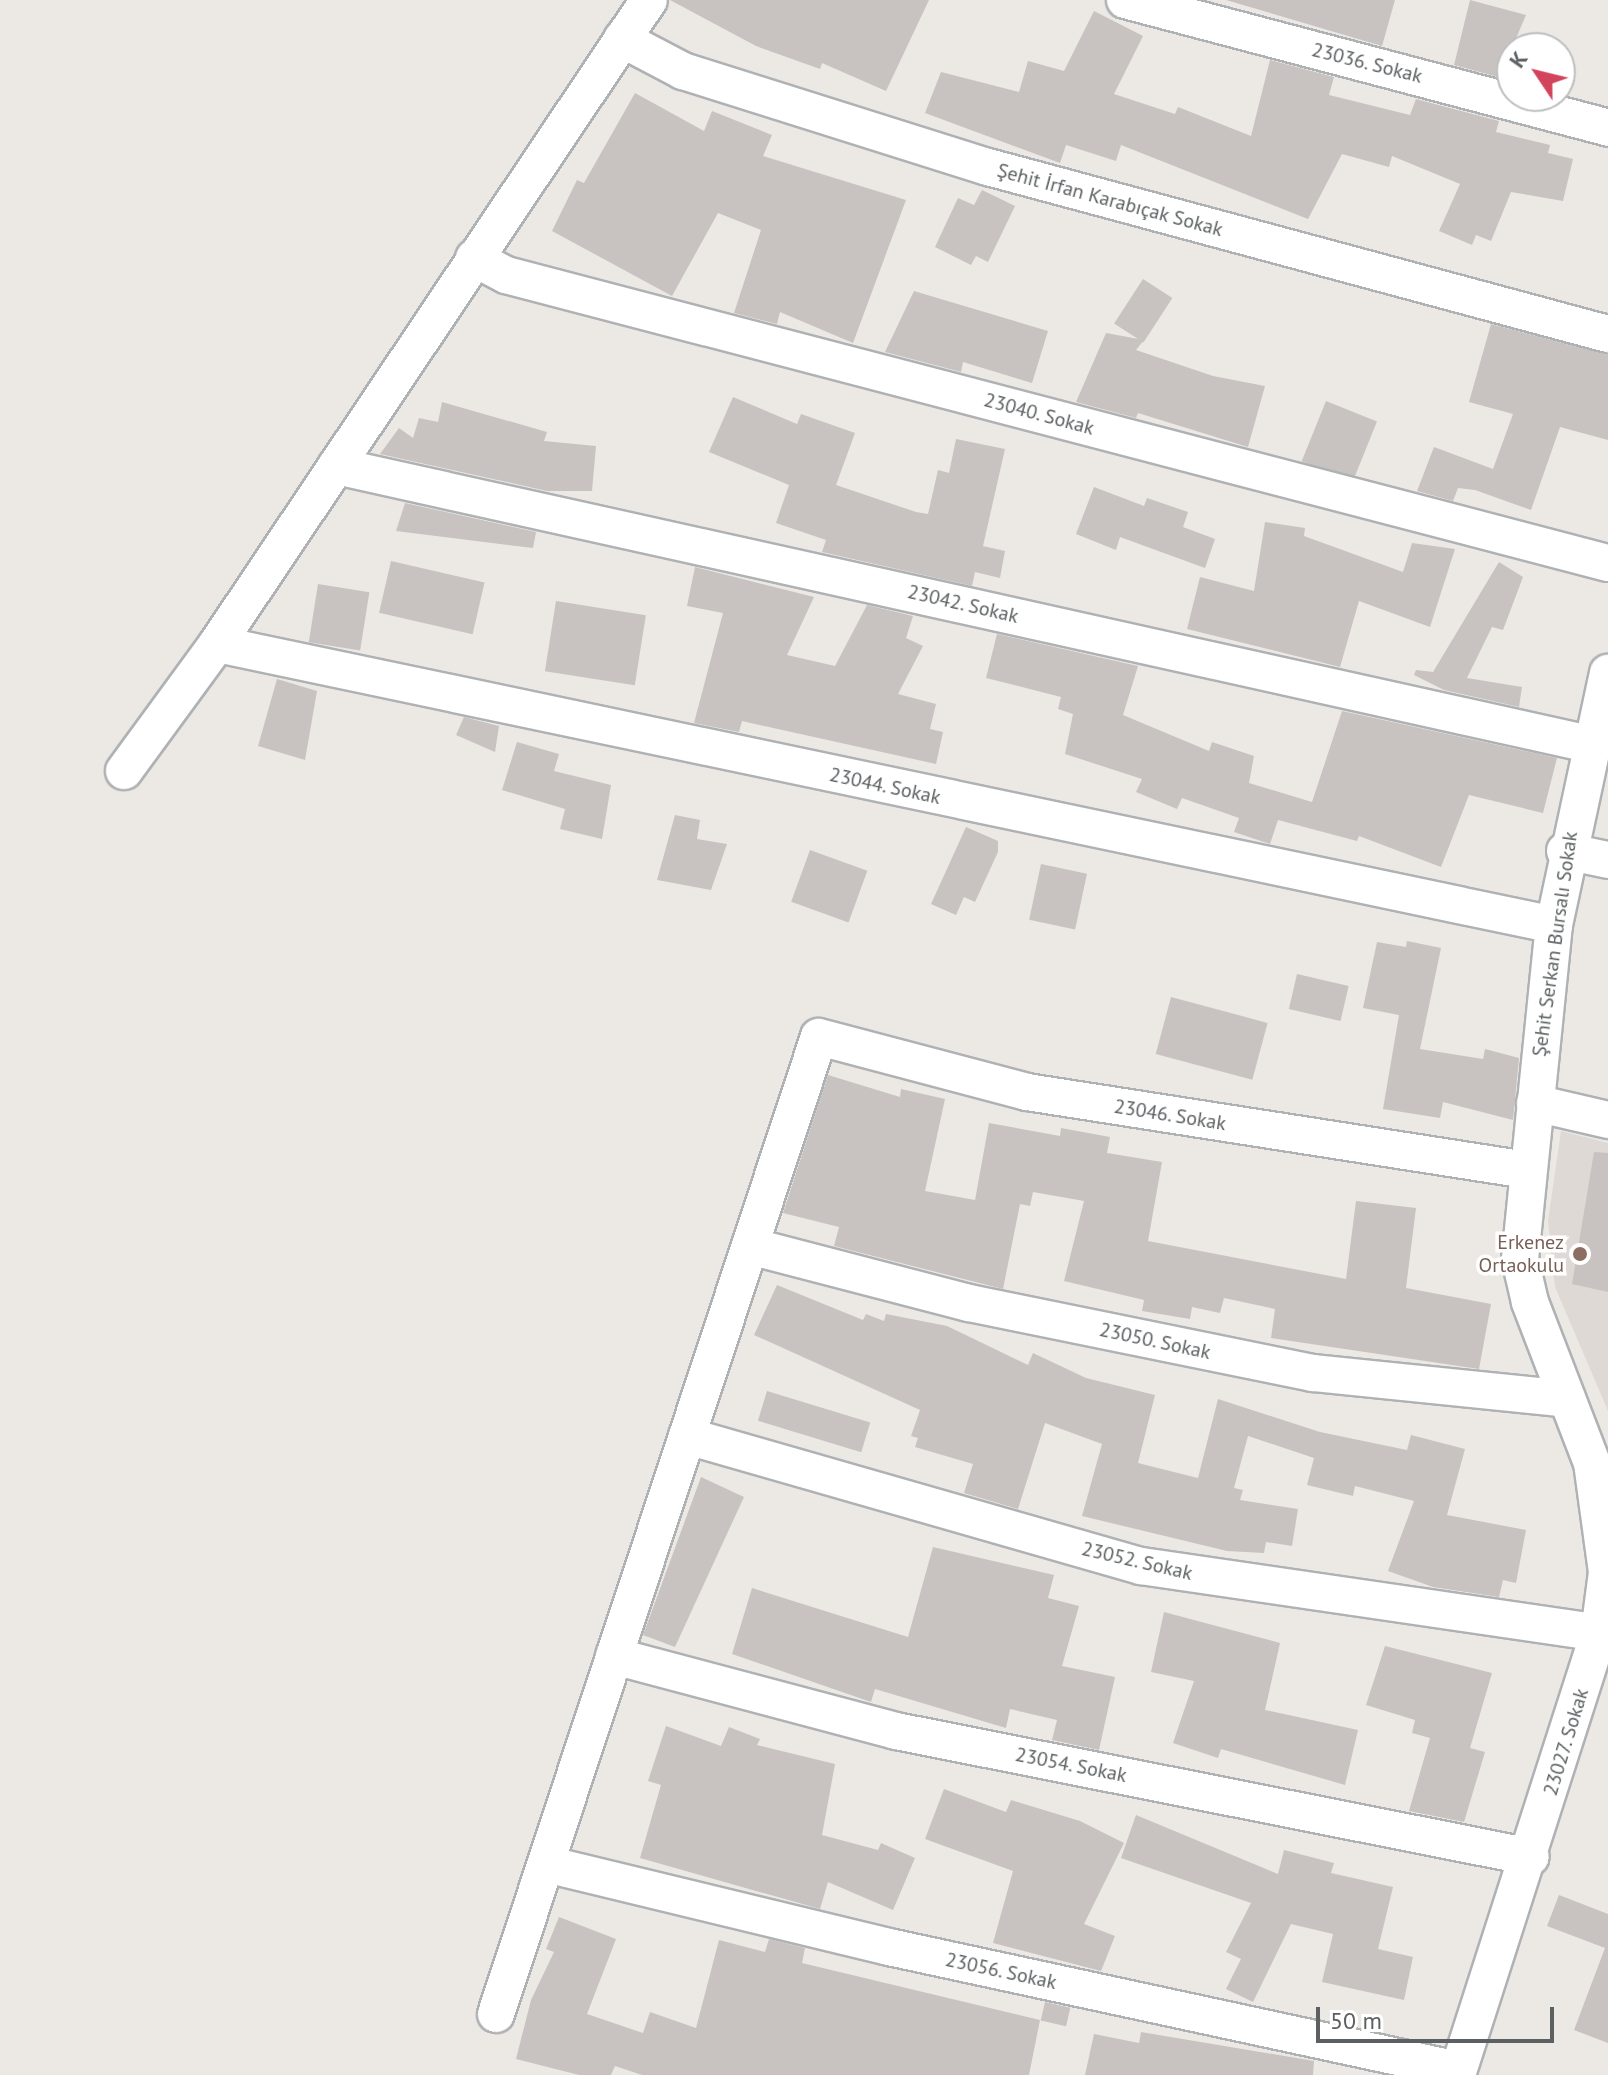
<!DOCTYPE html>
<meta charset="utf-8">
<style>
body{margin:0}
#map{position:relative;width:1608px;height:2075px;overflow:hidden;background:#ece8e4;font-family:"PT Sans",sans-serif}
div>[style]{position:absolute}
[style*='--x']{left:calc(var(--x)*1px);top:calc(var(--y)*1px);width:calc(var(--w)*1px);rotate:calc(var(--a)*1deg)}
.education>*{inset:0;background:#dfd9d5}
.building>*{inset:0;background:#c8c3c0;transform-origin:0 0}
.roads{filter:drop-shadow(2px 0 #afb2b4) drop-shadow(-2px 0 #afb2b4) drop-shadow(0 2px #afb2b4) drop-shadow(0 -2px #afb2b4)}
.street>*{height:36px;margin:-18px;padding:0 18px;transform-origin:18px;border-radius:18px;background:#fff}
.dots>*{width:22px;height:22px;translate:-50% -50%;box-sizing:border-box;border:4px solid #fff;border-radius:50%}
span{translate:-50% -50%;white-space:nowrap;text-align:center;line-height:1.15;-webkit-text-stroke:7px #fff;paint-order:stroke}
.street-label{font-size:20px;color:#5c6062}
.education-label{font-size:20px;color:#785e54}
.right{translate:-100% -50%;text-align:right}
.north{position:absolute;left:1496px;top:32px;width:80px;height:80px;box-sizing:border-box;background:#fff;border:2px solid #bebfc0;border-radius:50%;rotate:305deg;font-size:22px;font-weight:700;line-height:32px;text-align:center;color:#5c6062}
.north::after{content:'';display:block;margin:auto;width:28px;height:36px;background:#d2445c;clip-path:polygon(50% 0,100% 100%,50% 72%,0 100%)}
.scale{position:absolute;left:1316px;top:2007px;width:238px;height:36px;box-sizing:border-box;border:4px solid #5c6062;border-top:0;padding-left:10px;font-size:24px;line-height:28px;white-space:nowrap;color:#5c6062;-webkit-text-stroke:6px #fff;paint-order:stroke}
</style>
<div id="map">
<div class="education">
<div style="clip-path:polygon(1561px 1131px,1608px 1143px,1608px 1411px,1555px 1287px,1548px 1221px)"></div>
</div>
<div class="building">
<div style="clip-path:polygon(670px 0,929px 0,886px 91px,822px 63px,820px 69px,756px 46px)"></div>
<div style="clip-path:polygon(1226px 0,1395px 0,1382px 46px)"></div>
<div style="clip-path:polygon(1470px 0,1526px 15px,1512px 48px,1509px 80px,1454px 65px)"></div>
<div style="clip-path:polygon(1094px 11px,1143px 36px,1114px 94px,1175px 114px,1178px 107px,1251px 136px,1270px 60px,1334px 77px,1329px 95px,1410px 115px,1416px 99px,1499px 121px,1496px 132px,1550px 145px,1548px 153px,1573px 159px,1563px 201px,1511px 192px,1491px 241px,1476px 235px,1472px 245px,1439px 231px,1460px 184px,1392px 156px,1389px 167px,1342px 154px,1308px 219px,1121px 145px,1116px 161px,1066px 145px,1060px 163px,925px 113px,941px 72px,1019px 92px,1028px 61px,1064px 71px)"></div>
<div style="clip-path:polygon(635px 93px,704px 131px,712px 111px,772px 135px,763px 156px,906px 200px,853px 343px,780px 312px,777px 324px,734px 313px,761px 230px,718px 213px,672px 296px,552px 231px,577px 180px,584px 183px)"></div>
<div style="clip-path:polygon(982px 190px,1015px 206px,988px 262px,976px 256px,971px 265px,935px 247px,958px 198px,974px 205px)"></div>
<div style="left:1143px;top:279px;width:35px;height:53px;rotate:33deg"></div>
<div style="clip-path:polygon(914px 291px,1048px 331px,1032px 383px,963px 362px,961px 372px,885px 352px)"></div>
<div style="clip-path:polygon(1491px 324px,1608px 355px,1608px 440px,1560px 427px,1531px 510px,1475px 490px,1458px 488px,1453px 501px,1417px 491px,1434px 447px,1493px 469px,1513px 414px,1469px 402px)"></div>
<div style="clip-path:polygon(1106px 333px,1144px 340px,1136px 350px,1213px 376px,1265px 386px,1248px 447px,1138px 413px,1136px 418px,1076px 402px)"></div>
<div style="clip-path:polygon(733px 397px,797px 424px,801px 414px,855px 433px,836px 485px,916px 512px,928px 514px,938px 470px,949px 473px,956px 439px,1005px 449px,983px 546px,1005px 551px,1000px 578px,975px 572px,972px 586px,822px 552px,826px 540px,776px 523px,789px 485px,709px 452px)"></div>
<div style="left:1326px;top:401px;width:55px;height:65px;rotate:22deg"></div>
<div style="clip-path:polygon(442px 402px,547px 432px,544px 441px,596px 446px,592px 491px,547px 491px,380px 454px,399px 428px,413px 438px,419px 418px,438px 422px)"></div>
<div style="clip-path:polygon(1094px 487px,1144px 506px,1147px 498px,1188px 512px,1183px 527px,1215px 539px,1205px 568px,1120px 537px,1116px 550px,1076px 534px)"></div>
<div style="clip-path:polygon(405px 503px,536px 532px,533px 548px,396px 531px)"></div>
<div style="clip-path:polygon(1265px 522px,1305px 528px,1304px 536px,1403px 572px,1412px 543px,1455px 549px,1430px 627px,1359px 601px,1340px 667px,1187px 629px,1200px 577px,1254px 591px)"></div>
<div style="left:391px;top:561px;width:96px;height:53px;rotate:13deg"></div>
<div style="clip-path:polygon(1499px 562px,1523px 577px,1503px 630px,1492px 627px,1467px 678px,1522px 687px,1519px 707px,1444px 690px,1414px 675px,1416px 670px,1433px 672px)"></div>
<div style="clip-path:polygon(695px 567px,814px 597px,787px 655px,835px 666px,867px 605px,913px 616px,906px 638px,923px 646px,898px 694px,936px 704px,930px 729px,943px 732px,936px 764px,742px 721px,739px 732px,694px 723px,723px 613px,687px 606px)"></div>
<div style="left:318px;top:584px;width:52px;height:59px;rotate:9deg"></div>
<div style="left:556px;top:601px;width:91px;height:71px;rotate:9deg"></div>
<div style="clip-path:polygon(997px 634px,1138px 666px,1123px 715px,1209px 751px,1212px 742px,1254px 756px,1249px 783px,1312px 802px,1342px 711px,1557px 758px,1543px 813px,1469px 795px,1441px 867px,1359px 836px,1357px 841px,1278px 820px,1270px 844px,1234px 832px,1239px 818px,1182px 798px,1177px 809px,1136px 792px,1142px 779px,1065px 754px,1073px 714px,1058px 709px,1061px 697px,986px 678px)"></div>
<div style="clip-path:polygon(277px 679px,317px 691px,305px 760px,258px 746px)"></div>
<div style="clip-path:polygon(464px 717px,499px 726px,495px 752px,456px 735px)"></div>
<div style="clip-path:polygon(517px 742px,559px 754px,554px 771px,611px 785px,602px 839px,560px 829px,565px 809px,502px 790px)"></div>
<div style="clip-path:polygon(675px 815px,700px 820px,697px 839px,727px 844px,711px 890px,657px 880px)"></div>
<div style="clip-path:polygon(966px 827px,998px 841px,998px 852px,975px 902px,964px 897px,956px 915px,931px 904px)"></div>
<div style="left:810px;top:850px;width:61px;height:55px;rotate:20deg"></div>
<div style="left:1041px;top:864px;width:47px;height:57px;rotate:12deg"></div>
<div style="clip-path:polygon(1407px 941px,1441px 948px,1420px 1049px,1483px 1059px,1485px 1049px,1519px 1058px,1513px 1120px,1443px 1102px,1440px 1118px,1383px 1109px,1399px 1015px,1363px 1008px,1377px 942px,1406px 947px)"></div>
<div style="left:1297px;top:974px;width:53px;height:36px;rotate:13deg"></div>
<div style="left:1171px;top:997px;width:100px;height:59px;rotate:15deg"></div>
<div style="clip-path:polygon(828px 1075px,900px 1097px,901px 1089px,945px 1099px,925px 1191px,975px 1200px,989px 1123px,1060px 1136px,1061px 1128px,1110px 1137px,1107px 1153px,1162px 1162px,1148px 1241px,1346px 1279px,1356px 1201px,1416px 1208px,1406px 1288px,1491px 1304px,1479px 1369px,1271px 1338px,1275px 1309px,1224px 1298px,1220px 1313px,1192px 1307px,1190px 1319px,1142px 1311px,1144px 1300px,1064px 1281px,1084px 1201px,1033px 1192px,1030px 1206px,1020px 1204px,1003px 1289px,834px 1246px,839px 1227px,783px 1213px)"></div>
<div style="clip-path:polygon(1594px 1152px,1608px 1153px,1608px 1292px,1572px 1284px)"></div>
<div style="clip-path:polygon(777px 1285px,863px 1320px,866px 1314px,884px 1321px,886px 1314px,947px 1326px,1028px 1365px,1033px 1353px,1086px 1378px,1155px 1395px,1138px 1463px,1198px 1478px,1218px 1399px,1320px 1432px,1407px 1450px,1411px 1435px,1465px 1449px,1447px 1515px,1526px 1530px,1516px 1583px,1503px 1580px,1499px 1597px,1433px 1587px,1388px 1571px,1414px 1501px,1355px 1486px,1353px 1496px,1307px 1485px,1314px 1458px,1248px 1436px,1234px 1488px,1243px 1490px,1240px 1500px,1298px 1509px,1292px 1546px,1266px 1542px,1264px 1553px,1227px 1551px,1082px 1516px,1102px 1444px,1045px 1423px,1018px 1509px,964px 1493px,973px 1464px,915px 1447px,918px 1438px,911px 1436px,920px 1410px,754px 1335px)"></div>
<div style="left:767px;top:1391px;width:108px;height:31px;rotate:17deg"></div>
<div style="clip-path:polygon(701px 1477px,744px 1497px,675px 1647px,643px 1635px)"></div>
<div style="clip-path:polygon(933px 1547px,1054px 1575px,1048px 1598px,1079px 1606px,1062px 1666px,1115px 1677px,1099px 1750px,1052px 1740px,1057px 1720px,1010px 1709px,1006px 1728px,875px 1689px,871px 1702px,732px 1654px,752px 1588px,908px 1637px)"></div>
<div style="clip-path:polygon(1164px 1612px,1280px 1643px,1265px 1710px,1358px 1730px,1345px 1785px,1221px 1749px,1218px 1758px,1173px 1743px,1194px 1681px,1151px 1672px)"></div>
<div style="clip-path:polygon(1385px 1646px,1492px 1673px,1470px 1748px,1485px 1752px,1464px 1822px,1409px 1811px,1430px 1738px,1412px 1733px,1415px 1720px,1366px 1705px)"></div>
<div style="clip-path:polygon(666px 1726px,721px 1746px,729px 1727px,760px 1739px,757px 1745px,835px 1764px,822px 1835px,878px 1850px,881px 1843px,915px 1858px,893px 1910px,828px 1882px,820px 1909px,640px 1858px,661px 1785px,648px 1781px)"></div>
<div style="clip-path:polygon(944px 1789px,1006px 1812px,1011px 1800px,1080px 1821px,1124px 1843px,1084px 1924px,1115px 1936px,1101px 1971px,993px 1943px,1013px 1871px,925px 1839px)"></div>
<div style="clip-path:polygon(1136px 1815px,1278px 1874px,1284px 1850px,1334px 1863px,1331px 1873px,1393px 1887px,1378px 1949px,1413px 1957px,1404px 2000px,1322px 1982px,1333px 1934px,1291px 1924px,1253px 2002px,1226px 1989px,1241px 1959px,1226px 1952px,1251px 1903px,1121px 1858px)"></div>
<div style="clip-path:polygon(1559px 1895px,1608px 1914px,1608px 2043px,1574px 2030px,1605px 1948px,1547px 1926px)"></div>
<div style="clip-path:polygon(559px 1917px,616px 1939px,587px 2014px,643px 2033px,650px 2012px,696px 2028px,719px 1940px,765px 1952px,769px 1939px,805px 1948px,802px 1963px,1040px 2020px,1029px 2075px,642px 2075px,615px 2066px,611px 2075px,579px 2075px,516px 2059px,531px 2000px,554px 1952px,546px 1949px)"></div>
<div style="left:1045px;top:2002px;width:26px;height:19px;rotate:13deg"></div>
<div style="clip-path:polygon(1141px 2032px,1314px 2061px,1313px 2075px,1085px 2075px,1094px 2034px,1139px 2043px)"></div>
</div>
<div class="roads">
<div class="street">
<div style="--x:1125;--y:0;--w:500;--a:14.8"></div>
<div style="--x:622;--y:39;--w:69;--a:27.7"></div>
<div style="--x:683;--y:71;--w:320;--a:17.5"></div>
<div style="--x:988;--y:167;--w:642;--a:15.08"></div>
<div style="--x:474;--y:258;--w:36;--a:28"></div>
<div style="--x:506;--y:275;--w:1139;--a:14.65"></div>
<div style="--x:336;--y:466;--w:1283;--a:12.51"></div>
<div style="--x:217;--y:644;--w:1366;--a:11.87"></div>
<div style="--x:124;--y:771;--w:157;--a:-53.8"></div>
<div style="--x:217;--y:644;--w:775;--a:-56.15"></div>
<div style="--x:1565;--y:851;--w:44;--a:11.8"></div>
<div style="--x:1535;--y:1103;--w:75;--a:13.1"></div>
<div style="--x:750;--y:1246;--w:226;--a:14.6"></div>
<div style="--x:969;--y:1303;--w:351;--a:11.5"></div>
<div style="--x:1313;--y:1373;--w:255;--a:5.8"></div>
<div style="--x:687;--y:1436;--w:472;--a:16"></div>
<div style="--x:1141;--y:1566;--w:463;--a:8.3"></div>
<div style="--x:614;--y:1656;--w:292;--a:14.9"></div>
<div style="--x:896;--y:1731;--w:647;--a:11.22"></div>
<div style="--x:546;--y:1864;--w:353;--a:13.6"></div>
<div style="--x:889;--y:1947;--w:582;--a:12.2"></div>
<div style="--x:496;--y:2014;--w:1029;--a:-71.71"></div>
<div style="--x:819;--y:1037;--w:215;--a:14.8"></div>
<div style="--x:1027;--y:1092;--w:506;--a:8.87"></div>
<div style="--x:1457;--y:2075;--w:464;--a:-72.2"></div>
<div style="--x:1599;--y:1633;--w:62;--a:-82.5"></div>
<div style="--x:1607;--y:1572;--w:110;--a:-97.8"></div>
<div style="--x:1592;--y:1463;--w:173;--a:-111.1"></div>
<div style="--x:1530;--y:1302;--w:44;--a:-103.1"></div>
<div style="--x:1520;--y:1259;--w:336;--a:-84.2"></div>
<div style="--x:1554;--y:925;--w:258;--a:-77.9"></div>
</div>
</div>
<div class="dots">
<div style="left:1580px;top:1254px;background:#8d6e63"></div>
</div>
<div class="street-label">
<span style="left:1367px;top:63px;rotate:14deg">23036. Sokak</span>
<span style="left:1110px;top:200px;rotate:15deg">Şehit İrfan Karabıçak Sokak</span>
<span style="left:1039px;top:414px;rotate:15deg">23040. Sokak</span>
<span style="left:963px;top:604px;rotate:13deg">23042. Sokak</span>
<span style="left:885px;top:786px;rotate:12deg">23044. Sokak</span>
<span style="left:1555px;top:944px;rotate:-82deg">Şehit Serkan Bursalı Sokak</span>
<span style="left:1170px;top:1115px;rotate:9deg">23046. Sokak</span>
<span style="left:1155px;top:1341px;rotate:12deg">23050. Sokak</span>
<span style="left:1137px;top:1561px;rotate:13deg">23052. Sokak</span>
<span style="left:1566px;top:1742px;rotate:-73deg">23027. Sokak</span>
<span style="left:1071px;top:1765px;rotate:11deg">23054. Sokak</span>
<span style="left:1001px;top:1971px;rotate:12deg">23056. Sokak</span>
</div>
<div class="education-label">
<span class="right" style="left:1564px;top:1254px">Erkenez<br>Ortaokulu</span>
</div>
<div class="north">K</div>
<div class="scale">50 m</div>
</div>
